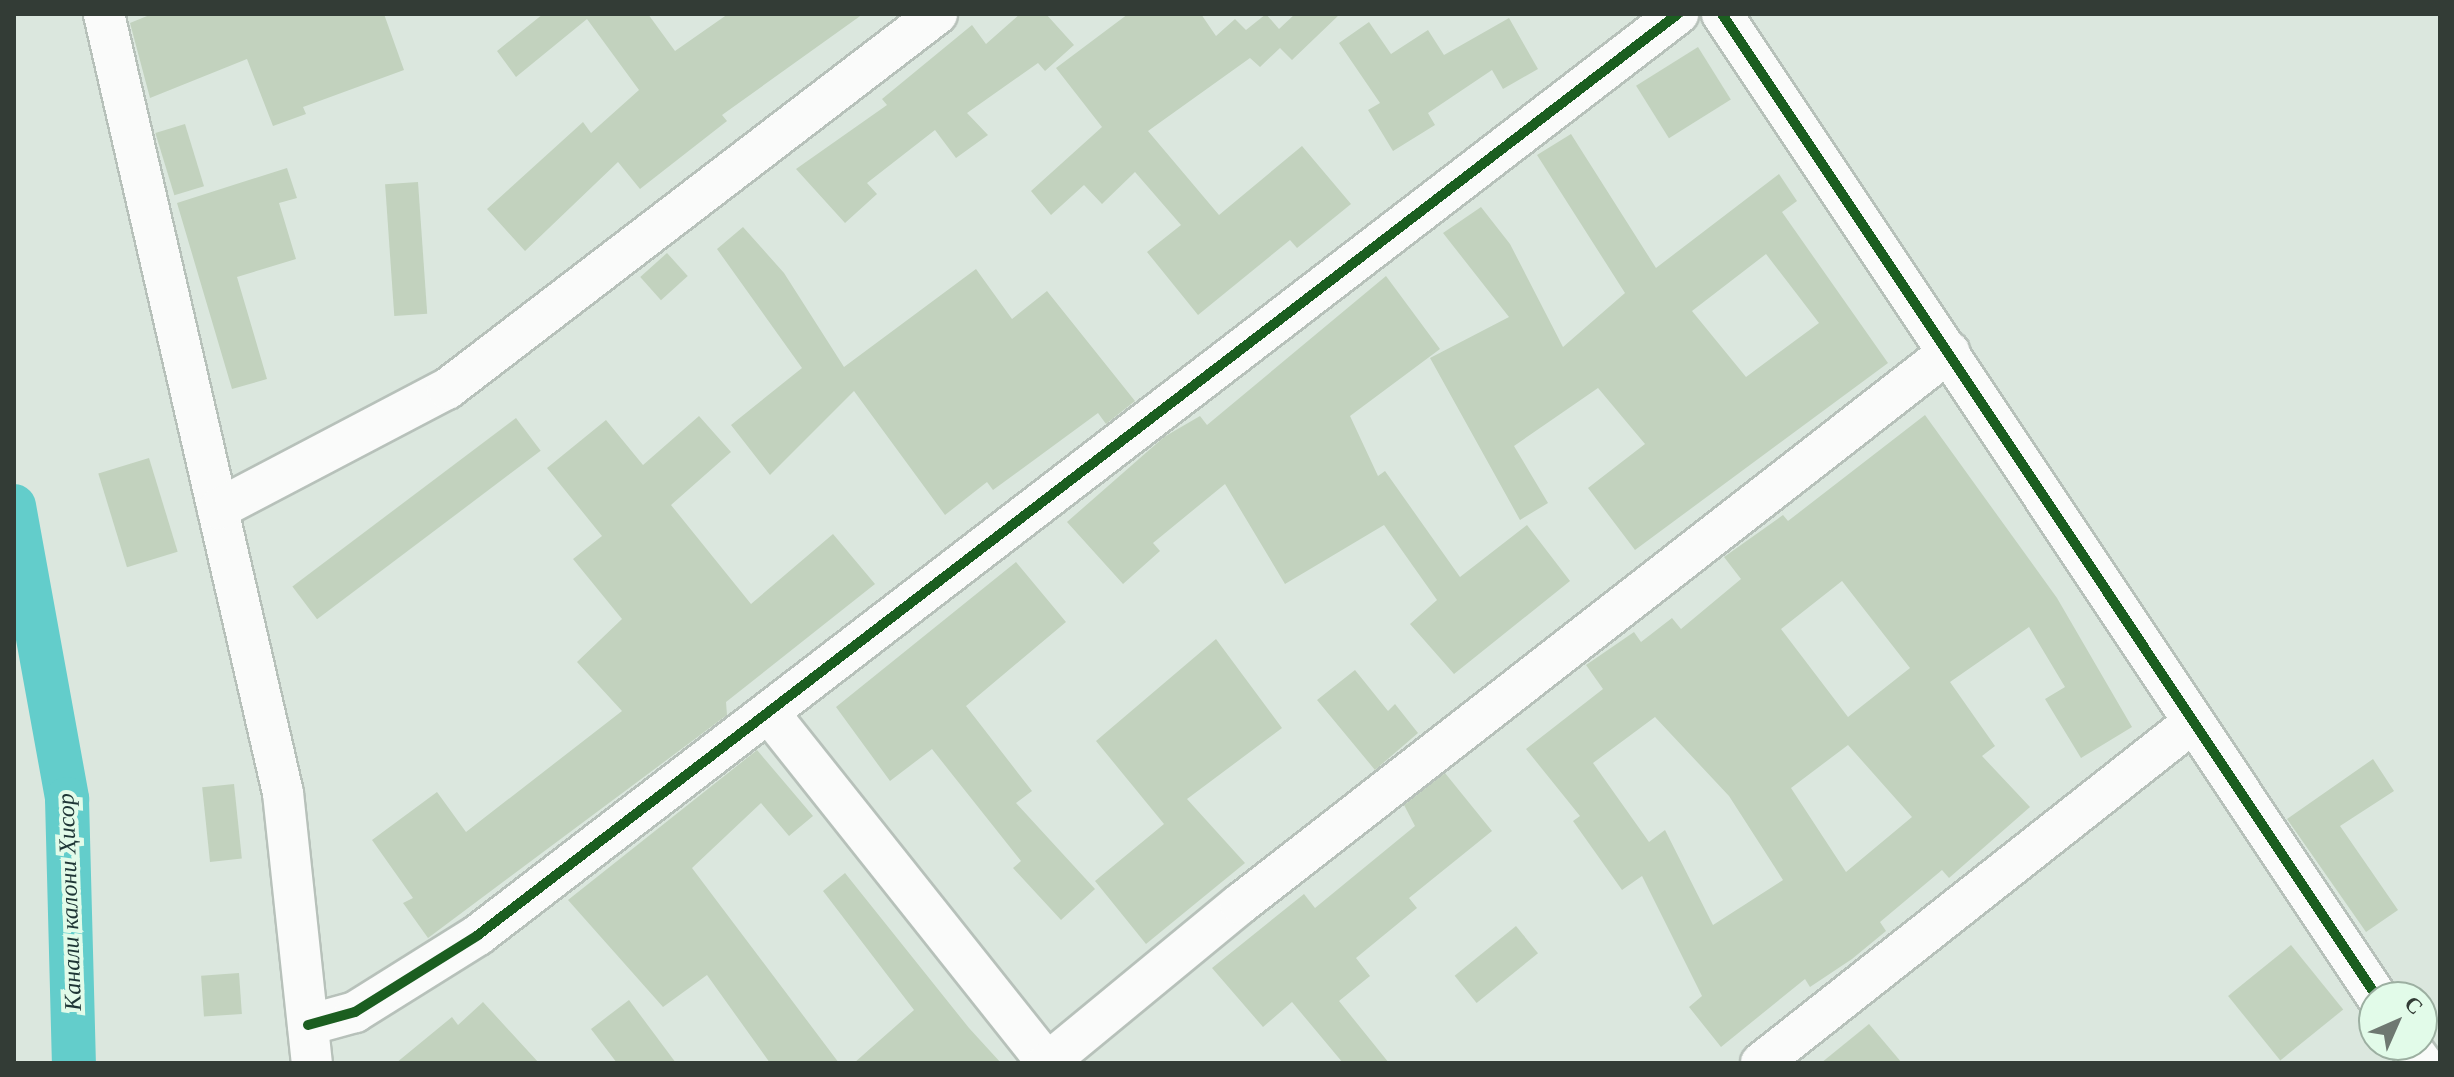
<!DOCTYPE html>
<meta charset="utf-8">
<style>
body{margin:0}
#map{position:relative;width:2454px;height:1077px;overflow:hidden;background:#dbe7de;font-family:"Libre Baskerville",serif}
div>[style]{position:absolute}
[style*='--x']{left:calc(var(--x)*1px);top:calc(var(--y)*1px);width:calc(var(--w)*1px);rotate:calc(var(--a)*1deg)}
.canal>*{height:44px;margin:-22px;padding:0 22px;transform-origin:22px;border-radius:22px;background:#63cdcb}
.building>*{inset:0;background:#c2d2be;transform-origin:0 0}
.roads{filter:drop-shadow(2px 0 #b7c1ba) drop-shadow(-2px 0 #b7c1ba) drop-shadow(0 2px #b7c1ba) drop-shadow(0 -2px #b7c1ba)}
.minor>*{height:40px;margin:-20px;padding:0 20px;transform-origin:20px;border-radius:20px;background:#fafbfa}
.cycleway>*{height:10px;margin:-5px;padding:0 5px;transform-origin:5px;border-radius:5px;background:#1b5e20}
span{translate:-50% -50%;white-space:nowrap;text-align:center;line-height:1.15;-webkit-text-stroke:8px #e2fbe9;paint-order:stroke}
.water-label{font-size:24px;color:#1e3535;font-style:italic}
.frame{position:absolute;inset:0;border:16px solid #333c36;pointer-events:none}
.north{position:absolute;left:2358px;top:981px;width:80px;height:80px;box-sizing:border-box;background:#e2fbe9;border:2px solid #9cafa1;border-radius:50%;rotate:45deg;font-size:22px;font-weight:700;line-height:32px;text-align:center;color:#333c36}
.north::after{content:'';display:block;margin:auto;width:28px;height:36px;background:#6e7871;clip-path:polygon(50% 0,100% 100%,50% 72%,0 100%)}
</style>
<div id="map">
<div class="canal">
<div style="--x:14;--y:506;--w:298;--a:79.7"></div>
<div style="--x:67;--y:799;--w:264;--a:88.5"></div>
</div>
<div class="building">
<div style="clip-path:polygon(152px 14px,384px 14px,404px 70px,303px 107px,306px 114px,273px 126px,247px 59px,150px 98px,130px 23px)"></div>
<div style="clip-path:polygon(543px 14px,648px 14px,675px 51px,728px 14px,863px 14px,722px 115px,727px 121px,640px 189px,618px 162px,525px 251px,487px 209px,583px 122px,591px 133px,639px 90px,587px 19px,516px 77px,497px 51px)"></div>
<div style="clip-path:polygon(1020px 14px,1046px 14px,1074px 45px,1045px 71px,1038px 63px,967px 113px,988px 135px,956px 158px,935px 130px,867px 183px,877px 194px,845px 223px,796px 169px,887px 105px,882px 99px,972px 25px,986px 44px)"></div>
<div style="clip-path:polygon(1128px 14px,1201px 14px,1216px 36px,1235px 19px,1246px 30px,1266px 14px,1279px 29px,1295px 14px,1340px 14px,1292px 60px,1280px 48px,1260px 67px,1250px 58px,1148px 131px,1219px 215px,1302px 146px,1351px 204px,1297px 248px,1290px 240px,1198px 315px,1147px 252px,1181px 225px,1135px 172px,1102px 204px,1084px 185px,1051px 215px,1031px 191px,1102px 127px,1056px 68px)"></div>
<div style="clip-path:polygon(1509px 18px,1538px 69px,1503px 89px,1492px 70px,1428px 113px,1435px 125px,1393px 151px,1368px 110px,1380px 103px,1339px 43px,1369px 22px,1391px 54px,1428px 30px,1444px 55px)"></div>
<div style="left:1698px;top:47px;width:62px;height:73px;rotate:58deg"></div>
<div style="left:185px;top:124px;width:65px;height:31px;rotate:73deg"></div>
<div style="clip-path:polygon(evenodd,1571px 134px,1656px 268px,1779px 174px,1797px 201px,1782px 212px,1888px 363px,1635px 550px,1588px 488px,1645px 444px,1598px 388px,1514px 446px,1548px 503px,1520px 520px,1430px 358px,1509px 317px,1443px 233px,1481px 207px,1510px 244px,1563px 347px,1625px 293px,1537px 155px,1571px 134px,1766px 254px,1819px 323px,1746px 377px,1692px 311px,1766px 254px)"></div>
<div style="clip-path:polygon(287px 168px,297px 198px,279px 203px,296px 259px,237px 277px,267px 379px,232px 389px,177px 203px)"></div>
<div style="left:418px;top:182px;width:132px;height:33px;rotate:86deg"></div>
<div style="clip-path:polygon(743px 227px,784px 273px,844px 367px,976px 269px,1012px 319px,1047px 291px,1135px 401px,1106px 424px,1098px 413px,993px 490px,987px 482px,945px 515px,854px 391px,770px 475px,731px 425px,802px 368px,717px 249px)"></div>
<div style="left:667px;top:253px;width:31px;height:36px;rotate:48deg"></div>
<div style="clip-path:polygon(1386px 276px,1440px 349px,1350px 416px,1378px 476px,1385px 471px,1460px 577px,1527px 525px,1570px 581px,1454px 674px,1410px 624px,1437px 600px,1384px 525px,1285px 584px,1225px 484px,1153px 543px,1160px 551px,1123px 584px,1067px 522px,1164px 437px,1200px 416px,1207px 425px)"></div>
<div style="clip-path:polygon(evenodd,1925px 415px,2057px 598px,2132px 727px,2081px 758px,2045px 699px,2065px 687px,2029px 627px,1950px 682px,1995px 746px,1982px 756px,2030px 807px,1949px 878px,1942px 870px,1880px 922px,1886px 931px,1852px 959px,1810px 987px,1805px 979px,1721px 1047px,1689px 1007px,1702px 996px,1642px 876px,1622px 890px,1573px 821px,1580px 816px,1526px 749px,1603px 689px,1586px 665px,1634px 632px,1641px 642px,1672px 618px,1681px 629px,1741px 579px,1724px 557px,1783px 515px,1788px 521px,1925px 415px,1842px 581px,1910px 668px,1848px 717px,1781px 629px,1842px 581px,1925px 415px,1655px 717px,1729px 796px,1783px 880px,1713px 925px,1665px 830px,1649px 842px,1593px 763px,1655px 717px,1925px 415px,1848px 745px,1912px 817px,1846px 872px,1791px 788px,1848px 745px)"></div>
<div style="clip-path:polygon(699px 416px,731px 452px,671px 505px,751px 604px,833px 534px,875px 584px,726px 702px,727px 715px,428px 938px,403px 903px,413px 898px,372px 840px,437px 792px,466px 832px,622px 711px,577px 662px,622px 619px,573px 559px,602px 536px,547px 468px,606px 420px,643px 465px)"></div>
<div style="left:516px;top:418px;width:41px;height:280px;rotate:53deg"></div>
<div style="left:149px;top:458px;width:98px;height:53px;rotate:73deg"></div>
<div style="clip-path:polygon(1016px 562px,1066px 622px,966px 706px,1032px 791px,1016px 803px,1095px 889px,1061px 920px,1013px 868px,1021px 861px,932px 749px,890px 781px,836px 707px)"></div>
<div style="clip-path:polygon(1216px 639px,1282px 728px,1187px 799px,1245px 863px,1146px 944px,1095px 881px,1164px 824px,1096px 741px)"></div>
<div style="clip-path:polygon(1355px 670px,1388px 711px,1395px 704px,1418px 733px,1375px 770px,1317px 700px)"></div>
<div style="clip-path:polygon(757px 750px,813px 816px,789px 836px,761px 803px,692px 868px,839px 1063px,770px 1063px,707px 975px,663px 1007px,568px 900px)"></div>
<div style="clip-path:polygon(2373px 759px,2394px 791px,2340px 826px,2398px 910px,2366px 932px,2287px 819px)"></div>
<div style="clip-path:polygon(1445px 773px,1492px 831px,1409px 898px,1417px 908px,1356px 958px,1370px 976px,1339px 1001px,1389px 1063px,1343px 1063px,1292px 1002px,1263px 1027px,1212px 968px,1304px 894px,1315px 908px,1415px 826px,1404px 805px)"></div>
<div style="left:234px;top:784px;width:75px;height:32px;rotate:84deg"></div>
<div style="clip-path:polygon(845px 873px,969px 1028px,1001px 1063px,854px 1063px,914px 1010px,823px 891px)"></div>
<div style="left:1516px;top:926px;width:35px;height:79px;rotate:51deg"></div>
<div style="left:2291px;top:945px;width:83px;height:81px;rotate:51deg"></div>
<div style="left:239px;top:973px;width:41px;height:38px;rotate:86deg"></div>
<div style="clip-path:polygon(629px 1000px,676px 1063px,617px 1063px,591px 1029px)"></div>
<div style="clip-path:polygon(483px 1002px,539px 1063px,396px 1063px,452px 1017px,458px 1025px)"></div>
<div style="clip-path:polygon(1869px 1024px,1902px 1063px,1821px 1063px)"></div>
</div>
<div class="roads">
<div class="minor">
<div style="--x:104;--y:14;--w:799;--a:77.06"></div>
<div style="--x:283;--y:793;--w:272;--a:83.9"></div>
<div style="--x:1722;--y:14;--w:1181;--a:56.32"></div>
<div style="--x:218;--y:509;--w:259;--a:-27.7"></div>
<div style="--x:447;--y:389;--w:617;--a:-37.43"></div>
<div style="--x:769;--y:713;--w:447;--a:51.5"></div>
<div style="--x:308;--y:1025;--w:49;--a:-15.5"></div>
<div style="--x:355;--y:1012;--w:145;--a:-32"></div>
<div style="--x:478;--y:935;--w:1513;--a:-37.51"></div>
<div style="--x:2409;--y:1045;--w:22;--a:54"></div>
<div style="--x:1047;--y:1063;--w:250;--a:-39.5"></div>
<div style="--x:1240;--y:904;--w:899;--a:-37.9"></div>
<div style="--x:1761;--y:1063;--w:548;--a:-38.25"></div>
</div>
</div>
<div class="cycleway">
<div style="--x:1722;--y:14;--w:1181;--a:56.32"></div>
<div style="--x:308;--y:1025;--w:49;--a:-15.5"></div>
<div style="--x:355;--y:1012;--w:145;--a:-32"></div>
<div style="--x:478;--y:935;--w:1513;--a:-37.51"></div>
</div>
<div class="water-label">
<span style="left:69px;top:902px;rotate:-92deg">Канали калони Ҳисор</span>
</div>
<div class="frame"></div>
<div class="north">С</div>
</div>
